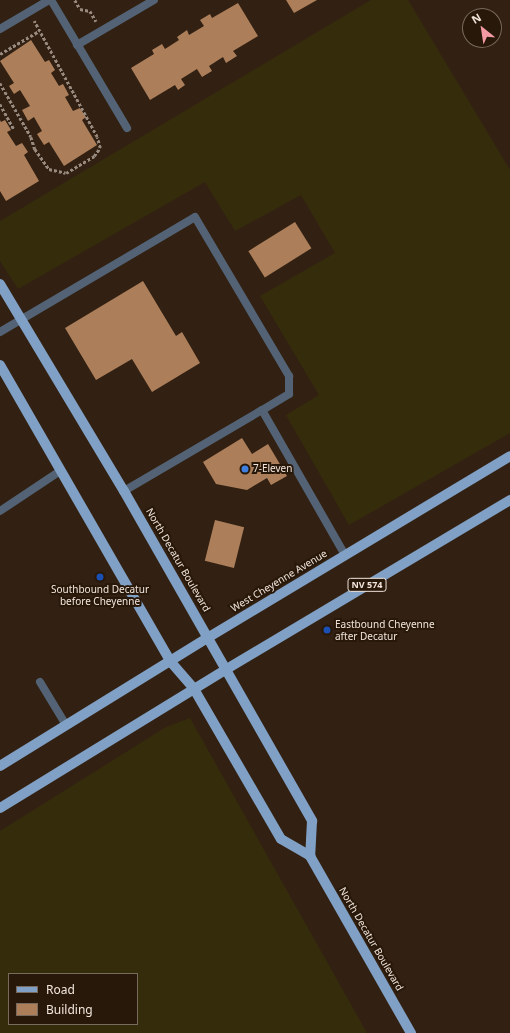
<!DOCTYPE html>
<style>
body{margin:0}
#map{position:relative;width:510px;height:1033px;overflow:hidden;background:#322113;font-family:"Noto Sans",sans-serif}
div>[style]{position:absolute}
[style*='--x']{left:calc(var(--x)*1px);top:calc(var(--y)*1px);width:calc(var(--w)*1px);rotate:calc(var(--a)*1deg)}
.sand>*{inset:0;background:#352c0b}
.building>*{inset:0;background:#ac7f5a;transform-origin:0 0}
.path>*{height:2.5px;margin-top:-1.25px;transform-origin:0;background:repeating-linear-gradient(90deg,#988a7f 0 3px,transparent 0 5px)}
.lane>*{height:8px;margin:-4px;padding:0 4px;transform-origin:4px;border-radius:4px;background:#536375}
.primary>*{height:10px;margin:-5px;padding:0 5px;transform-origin:5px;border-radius:5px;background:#80a1c5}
.dots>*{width:11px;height:11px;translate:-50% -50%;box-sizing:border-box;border:2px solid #281809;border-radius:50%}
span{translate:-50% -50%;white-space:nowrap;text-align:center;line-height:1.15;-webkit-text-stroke:4px #281809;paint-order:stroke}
.shield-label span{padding:1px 3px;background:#281809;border:1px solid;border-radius:3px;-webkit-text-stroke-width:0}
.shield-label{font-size:9px;color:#f1e5dc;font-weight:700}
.poi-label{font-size:10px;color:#f1e5dc}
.left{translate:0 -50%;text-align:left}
.street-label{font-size:10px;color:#f1e5dc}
.legend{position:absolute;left:8px;top:973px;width:130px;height:52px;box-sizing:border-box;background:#281809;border:1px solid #786a5d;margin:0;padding:5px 7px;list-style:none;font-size:12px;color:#f1e5dc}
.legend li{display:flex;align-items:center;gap:8px;height:20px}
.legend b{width:20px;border:1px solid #786a5d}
.north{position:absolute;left:462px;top:8px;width:40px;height:40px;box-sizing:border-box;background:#281809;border:1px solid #786a5d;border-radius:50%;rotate:330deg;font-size:11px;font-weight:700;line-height:16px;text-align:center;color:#f1e5dc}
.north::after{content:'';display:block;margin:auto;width:14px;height:18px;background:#f49aa5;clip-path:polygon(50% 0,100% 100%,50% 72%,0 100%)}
</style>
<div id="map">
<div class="sand">
<div style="clip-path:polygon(371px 0,408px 0,510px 170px,510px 433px,349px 525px,286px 415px,319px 395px,260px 296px,335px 253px,301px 195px,235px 231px,205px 182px,18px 289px,0 261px,0 221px)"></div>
<div style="clip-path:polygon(evenodd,190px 718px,367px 1033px,0 1033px,0 831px,166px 727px,190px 718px,9px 974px,137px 974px,137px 1024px,9px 1024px,9px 974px)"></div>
</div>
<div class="building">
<div style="clip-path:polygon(286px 0,317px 0,294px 13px)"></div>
<div style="clip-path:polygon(238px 3px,258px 36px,233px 51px,237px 56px,226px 63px,223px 57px,209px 66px,212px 71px,202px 77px,197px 69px,181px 79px,185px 85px,178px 90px,175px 85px,150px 100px,131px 68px,154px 54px,152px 50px,162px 44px,165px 49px,179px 40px,177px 37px,187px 30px,189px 35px,204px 26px,200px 20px,210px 14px,212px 18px)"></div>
<div style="clip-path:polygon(31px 40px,45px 62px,49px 60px,55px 70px,51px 73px,59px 86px,63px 84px,69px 95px,65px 97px,73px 111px,80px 108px,86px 117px,82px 120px,97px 145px,64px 166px,49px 142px,44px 145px,37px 134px,42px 131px,34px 117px,28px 121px,22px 110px,30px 106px,20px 90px,14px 94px,9px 86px,14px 83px,0 61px)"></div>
<div style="clip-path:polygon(0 120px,1px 122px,5px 120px,11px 130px,7px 132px,16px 146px,22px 143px,28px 152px,24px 155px,39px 181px,6px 201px,0 191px)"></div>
<div style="left:295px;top:222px;width:31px;height:55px;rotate:58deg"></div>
<div style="clip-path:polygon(143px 281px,176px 336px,182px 332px,200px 363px,152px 392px,132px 359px,96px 380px,65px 328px)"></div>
<div style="clip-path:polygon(242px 438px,252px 454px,268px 444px,287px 476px,271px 485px,267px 478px,247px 490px,216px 484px,203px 462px)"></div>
<div style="left:215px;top:520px;width:30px;height:42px;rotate:14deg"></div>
</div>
<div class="path">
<div style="--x:75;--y:0;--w:10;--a:61"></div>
<div style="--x:80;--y:9;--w:10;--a:11"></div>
<div style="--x:90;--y:11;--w:12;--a:59"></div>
<div style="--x:0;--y:54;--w:45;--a:-30.5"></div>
<div style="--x:0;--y:83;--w:62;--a:60.1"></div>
<div style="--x:31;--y:137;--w:13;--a:72"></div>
<div style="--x:35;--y:149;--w:24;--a:55"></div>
<div style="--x:49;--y:169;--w:17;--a:13"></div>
<div style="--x:66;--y:173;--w:33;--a:-31"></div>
<div style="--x:94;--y:156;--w:10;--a:-53"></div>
<div style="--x:100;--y:148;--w:11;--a:-105"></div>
<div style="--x:97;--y:137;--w:132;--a:-118.5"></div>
<div style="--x:0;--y:104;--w:29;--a:61"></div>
</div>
<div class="lane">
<div style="--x:51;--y:0;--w:149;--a:59.3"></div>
<div style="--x:0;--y:29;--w:57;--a:-30.6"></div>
<div style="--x:77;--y:45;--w:89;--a:-30.3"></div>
<div style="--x:0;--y:332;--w:226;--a:-30.5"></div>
<div style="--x:195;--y:217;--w:185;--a:59.4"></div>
<div style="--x:289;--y:376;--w:18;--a:90"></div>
<div style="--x:289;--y:394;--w:31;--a:149"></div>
<div style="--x:124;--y:491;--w:160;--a:-30.4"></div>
<div style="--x:262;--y:410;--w:167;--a:60.2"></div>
<div style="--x:0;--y:511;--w:72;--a:-33.7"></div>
<div style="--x:40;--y:682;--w:50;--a:58.8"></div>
</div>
<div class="primary">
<div style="--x:0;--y:284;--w:241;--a:59.1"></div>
<div style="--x:124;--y:491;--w:380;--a:60.3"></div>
<div style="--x:312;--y:821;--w:35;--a:93"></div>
<div style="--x:0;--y:365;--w:341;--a:60.1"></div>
<div style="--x:170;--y:661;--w:37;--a:49"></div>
<div style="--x:194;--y:689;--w:173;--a:59.9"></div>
<div style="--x:281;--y:839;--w:34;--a:30"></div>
<div style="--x:310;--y:856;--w:204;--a:60.3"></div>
<div style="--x:0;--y:766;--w:246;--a:-31.7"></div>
<div style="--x:209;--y:637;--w:351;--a:-31"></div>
<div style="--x:0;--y:808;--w:264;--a:-31.5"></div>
<div style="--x:225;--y:670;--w:332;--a:-30.8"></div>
</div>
<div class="dots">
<div style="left:245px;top:469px;background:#3f7fe0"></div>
<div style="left:100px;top:577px;background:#1a4fb4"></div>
<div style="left:327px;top:630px;background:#1a4fb4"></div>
</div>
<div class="shield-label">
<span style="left:367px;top:585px">NV 574</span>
</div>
<div class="poi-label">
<span class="left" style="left:253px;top:469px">7-Eleven</span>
<span style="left:100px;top:595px">Southbound Decatur<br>before Cheyenne</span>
<span class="left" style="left:335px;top:630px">Eastbound Cheyenne<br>after Decatur</span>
</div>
<div class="street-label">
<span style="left:178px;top:560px;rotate:60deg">North Decatur Boulevard</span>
<span style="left:279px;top:581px;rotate:-31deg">West Cheyenne Avenue</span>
<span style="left:371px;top:939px;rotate:60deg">North Decatur Boulevard</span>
</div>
<ul class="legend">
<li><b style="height:5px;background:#80a1c5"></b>Road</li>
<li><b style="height:11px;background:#ac7f5a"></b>Building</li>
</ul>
<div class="north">N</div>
</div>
